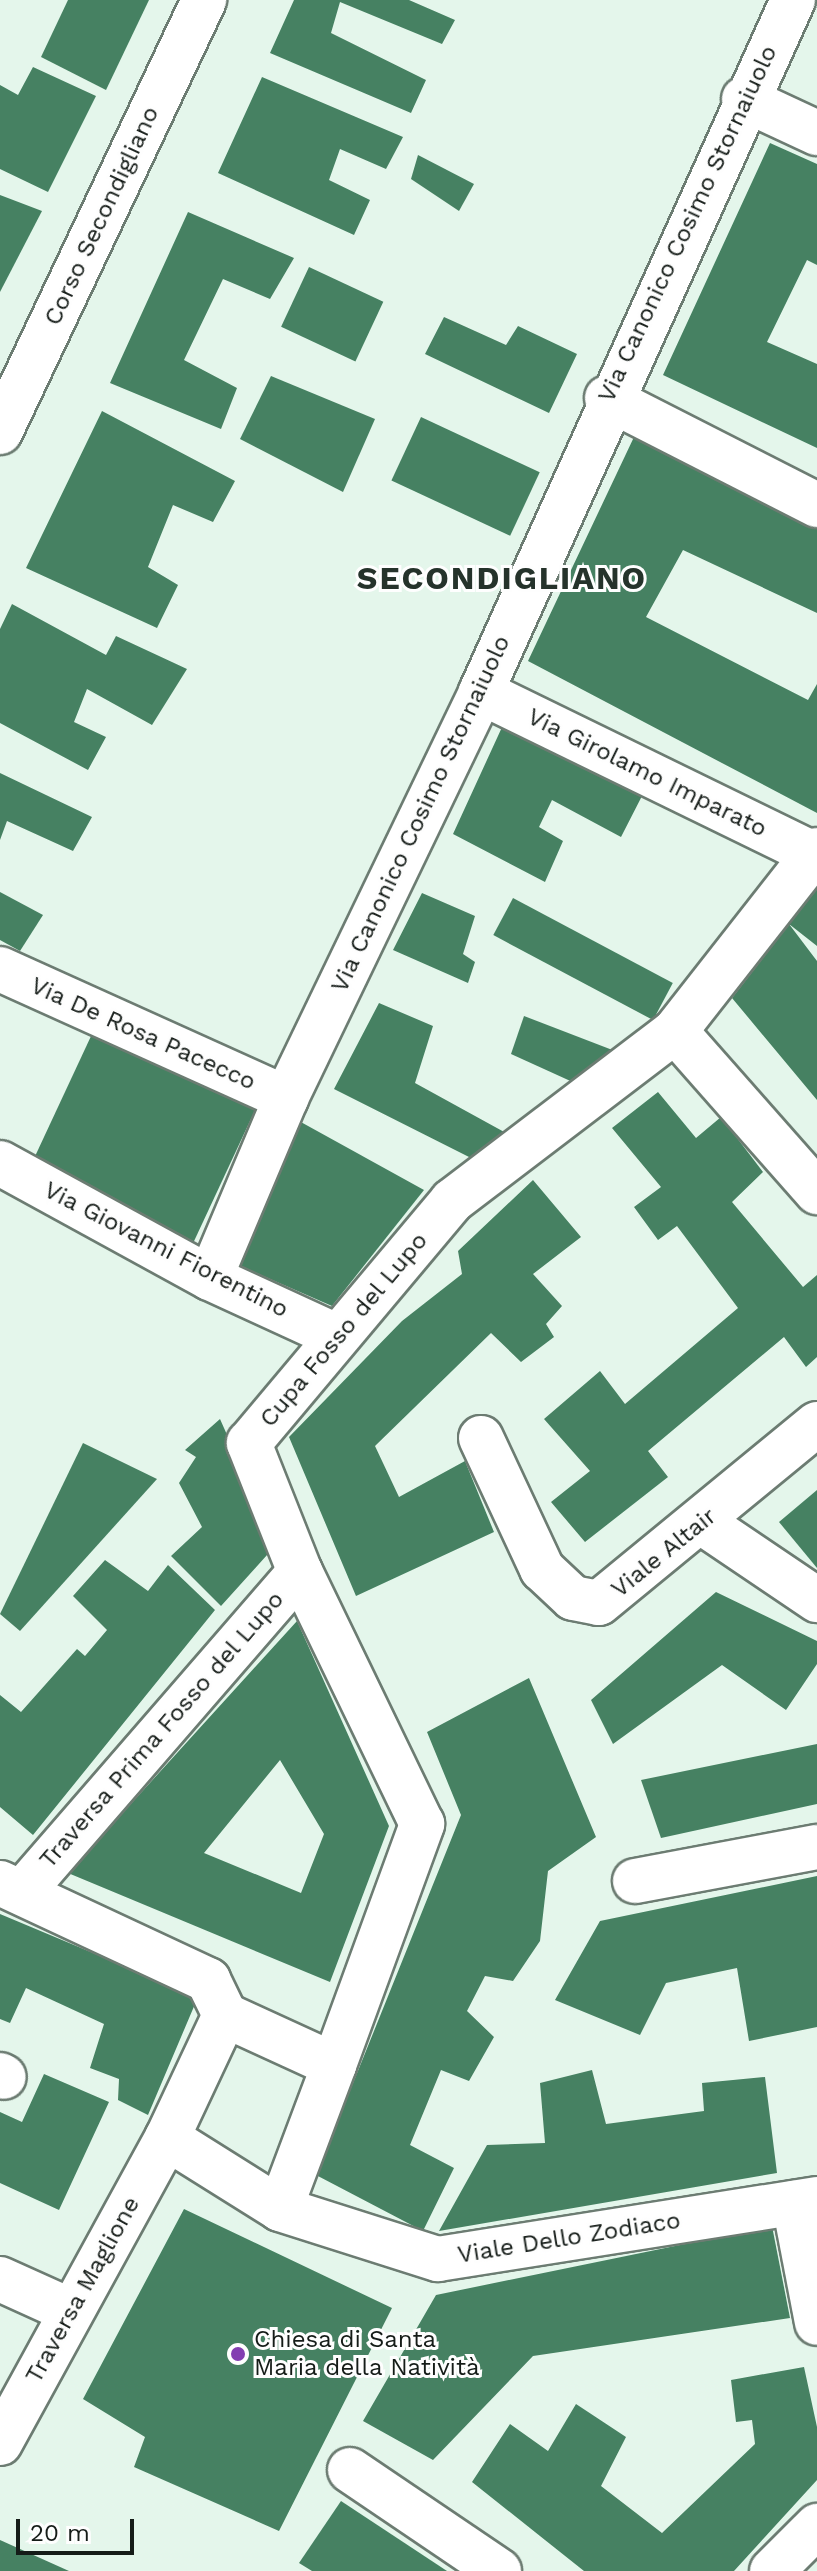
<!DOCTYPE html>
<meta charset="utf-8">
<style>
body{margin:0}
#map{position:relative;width:817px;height:2571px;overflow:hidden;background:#e4f6eb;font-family:"Work Sans",sans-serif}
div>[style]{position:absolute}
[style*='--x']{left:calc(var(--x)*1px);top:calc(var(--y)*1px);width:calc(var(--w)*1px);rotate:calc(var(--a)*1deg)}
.building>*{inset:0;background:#468162;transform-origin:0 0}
.roads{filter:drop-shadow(2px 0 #6c7c72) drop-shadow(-2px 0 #6c7c72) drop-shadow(0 2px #6c7c72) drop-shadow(0 -2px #6c7c72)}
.minor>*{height:44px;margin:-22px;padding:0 22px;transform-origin:22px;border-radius:22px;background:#fff}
.major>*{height:44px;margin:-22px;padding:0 22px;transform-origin:22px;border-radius:22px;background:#fff}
.dots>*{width:22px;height:22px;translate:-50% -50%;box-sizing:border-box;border:4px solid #fefefe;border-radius:50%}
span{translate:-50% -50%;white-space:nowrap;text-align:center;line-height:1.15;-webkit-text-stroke:6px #fefefe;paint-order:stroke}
.street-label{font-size:24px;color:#151c18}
.poi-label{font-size:24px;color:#151c18}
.left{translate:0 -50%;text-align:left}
.district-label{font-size:32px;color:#25332b;font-weight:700;letter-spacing:2px}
.scale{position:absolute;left:16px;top:2519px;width:118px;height:36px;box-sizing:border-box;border:4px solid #151c18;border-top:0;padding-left:10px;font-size:24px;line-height:28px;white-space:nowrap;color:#151c18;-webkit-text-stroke:6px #fefefe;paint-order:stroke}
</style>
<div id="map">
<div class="building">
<div style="clip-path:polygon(68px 0,149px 0,106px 90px,41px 57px)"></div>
<div style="clip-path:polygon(294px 0,409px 0,455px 20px,442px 44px,340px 2px,331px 33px,426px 80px,411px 113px,270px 53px)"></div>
<div style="clip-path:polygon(33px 67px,96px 96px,48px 192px,0 169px,0 85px,18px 95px)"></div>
<div style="clip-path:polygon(262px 77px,403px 137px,386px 169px,340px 149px,329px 180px,370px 200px,354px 235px,218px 173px)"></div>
<div style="clip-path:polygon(770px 143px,817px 164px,817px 265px,807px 260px,767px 342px,817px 364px,817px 448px,663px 375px)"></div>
<div style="clip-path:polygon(418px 155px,474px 184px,459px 211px,411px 179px)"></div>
<div style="clip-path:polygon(0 195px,42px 211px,0 292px)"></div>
<div style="clip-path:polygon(188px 212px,294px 258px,270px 299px,223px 279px,184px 360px,237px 388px,221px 429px,110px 383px)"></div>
<div style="left:309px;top:267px;width:82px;height:66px;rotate:25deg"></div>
<div style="clip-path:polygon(444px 317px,506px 345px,518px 326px,577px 354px,549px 413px,425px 354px)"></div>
<div style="clip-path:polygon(271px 376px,375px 419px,343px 492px,240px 439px)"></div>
<div style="clip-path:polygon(102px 411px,235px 481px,213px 522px,173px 505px,148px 567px,178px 585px,157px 628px,26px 568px)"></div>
<div style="left:421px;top:417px;width:131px;height:70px;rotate:25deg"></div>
<div style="clip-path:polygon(634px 437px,817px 525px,817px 613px,683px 550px,646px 617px,808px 700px,817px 684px,817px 813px,528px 661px)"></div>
<div style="clip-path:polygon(12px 604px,106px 655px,116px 636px,187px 669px,152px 725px,87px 689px,74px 722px,106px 737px,88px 770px,0 723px,0 629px)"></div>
<div style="clip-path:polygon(503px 725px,643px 794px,621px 837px,552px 800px,539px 827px,563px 841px,545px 882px,453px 834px)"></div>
<div style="clip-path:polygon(0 773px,92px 817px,73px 851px,7px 821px,0 840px)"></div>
<div style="clip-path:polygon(817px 888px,817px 946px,789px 924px,817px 961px,817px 1100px,732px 998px,789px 924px)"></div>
<div style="clip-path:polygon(0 892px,43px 915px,20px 951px,0 940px)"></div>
<div style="clip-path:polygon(422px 893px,475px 916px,463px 954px,475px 962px,468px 983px,393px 950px)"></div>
<div style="left:513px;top:898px;width:181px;height:42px;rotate:28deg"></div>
<div style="clip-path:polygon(379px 1003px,433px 1026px,415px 1083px,506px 1133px,473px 1159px,334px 1089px)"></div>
<div style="clip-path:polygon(524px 1016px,615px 1051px,577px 1084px,511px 1054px)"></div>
<div style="left:92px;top:1034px;width:180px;height:145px;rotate:25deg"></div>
<div style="clip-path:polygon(658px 1092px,696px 1138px,721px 1117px,763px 1172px,732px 1202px,803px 1287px,817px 1275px,817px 1357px,806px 1367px,784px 1337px,648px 1451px,668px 1477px,585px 1542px,551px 1502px,590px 1471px,544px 1419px,600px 1371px,625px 1404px,738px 1308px,677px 1226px,658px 1240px,634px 1207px,661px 1187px,612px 1128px)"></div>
<div style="clip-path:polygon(299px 1121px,424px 1190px,332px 1306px,238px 1265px)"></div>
<div style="clip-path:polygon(533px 1180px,581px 1237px,533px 1274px,562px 1306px,546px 1324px,554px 1337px,521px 1362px,491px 1333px,375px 1446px,399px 1497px,465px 1461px,494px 1532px,356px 1596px,289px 1437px,402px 1321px,462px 1274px,458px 1251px)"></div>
<div style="clip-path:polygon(220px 1419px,276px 1545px,221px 1606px,171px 1556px,202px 1527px,179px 1483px,196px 1457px,185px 1450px)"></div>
<div style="clip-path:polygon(83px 1443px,157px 1479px,20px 1631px,0 1614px)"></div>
<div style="clip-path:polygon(817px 1490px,817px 1568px,779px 1522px)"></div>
<div style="clip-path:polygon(105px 1560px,148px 1591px,168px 1565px,215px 1610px,33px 1835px,0 1807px,0 1695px,21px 1712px,77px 1649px,85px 1656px,107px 1630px,73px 1596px)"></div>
<div style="clip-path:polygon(716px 1592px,817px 1641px,817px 1664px,786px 1710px,722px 1665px,613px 1744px,591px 1700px)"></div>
<div style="clip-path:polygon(evenodd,297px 1621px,389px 1826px,330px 1982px,68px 1873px,297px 1621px,280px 1760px,324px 1834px,301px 1893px,204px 1853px,280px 1760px)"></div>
<div style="clip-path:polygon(529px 1678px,596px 1837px,548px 1871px,540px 1941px,513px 1981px,485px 1976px,467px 2011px,494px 2037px,469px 2081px,441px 2070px,410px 2145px,454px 2168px,423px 2231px,316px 2175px,461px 1815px,427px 1732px)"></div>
<div style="clip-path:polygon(817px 1744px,817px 1804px,661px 1838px,641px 1780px)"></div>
<div style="clip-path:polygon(817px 1876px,817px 2027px,749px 2041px,737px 1968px,666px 1983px,640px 2035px,555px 2000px,600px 1921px)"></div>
<div style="clip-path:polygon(0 1914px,198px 1997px,148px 2115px,118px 2100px,119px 2079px,90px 2068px,104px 2024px,26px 1988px,10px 2023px,0 2019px)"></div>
<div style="clip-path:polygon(592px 2070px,606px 2124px,704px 2111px,702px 2083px,765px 2077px,777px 2173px,439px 2231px,487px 2145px,545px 2143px,540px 2083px)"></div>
<div style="clip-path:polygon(44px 2074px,109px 2102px,59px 2210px,0 2183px,0 2112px,22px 2122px)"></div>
<div style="clip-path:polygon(184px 2209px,392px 2308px,279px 2531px,134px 2467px,145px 2437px,83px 2399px)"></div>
<div style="clip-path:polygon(772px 2226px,790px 2318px,533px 2356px,433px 2460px,363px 2421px,436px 2295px)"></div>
<div style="clip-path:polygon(804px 2367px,817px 2427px,817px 2480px,734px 2571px,584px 2571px,472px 2482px,510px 2424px,548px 2451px,576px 2404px,626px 2437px,601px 2486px,662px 2533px,755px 2444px,752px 2420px,736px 2422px,731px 2380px)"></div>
<div style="clip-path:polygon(341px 2501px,447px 2571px,312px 2571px,299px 2563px)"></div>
<div style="clip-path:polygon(0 2540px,69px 2571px,0 2571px)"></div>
</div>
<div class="roads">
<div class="minor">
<div style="--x:744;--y:99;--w:81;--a:25"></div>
<div style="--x:607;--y:398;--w:236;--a:27"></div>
<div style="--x:481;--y:692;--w:369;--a:26"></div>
<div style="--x:0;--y:969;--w:314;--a:24.3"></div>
<div style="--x:675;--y:1031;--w:215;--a:48.6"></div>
<div style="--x:0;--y:1163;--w:239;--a:28.7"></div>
<div style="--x:210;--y:1278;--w:136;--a:24.7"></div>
<div style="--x:210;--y:1278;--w:195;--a:-67.1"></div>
<div style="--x:286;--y:1098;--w:450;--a:-64.3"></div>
<div style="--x:481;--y:692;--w:759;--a:-65.73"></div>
<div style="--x:481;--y:1438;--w:145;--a:65"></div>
<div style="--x:542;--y:1569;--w:42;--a:43.1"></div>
<div style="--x:573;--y:1598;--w:26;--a:11"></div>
<div style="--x:599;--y:1603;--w:282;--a:-39.4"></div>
<div style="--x:703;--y:1523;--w:138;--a:34"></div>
<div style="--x:635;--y:1881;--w:185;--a:-10.6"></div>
<div style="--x:0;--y:1883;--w:230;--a:25"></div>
<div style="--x:208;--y:1980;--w:39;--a:64"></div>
<div style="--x:25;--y:1889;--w:420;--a:-49.1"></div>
<div style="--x:334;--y:2065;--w:120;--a:-155.4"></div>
<div style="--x:225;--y:2015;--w:136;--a:115.2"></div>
<div style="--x:167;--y:2138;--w:133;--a:32.1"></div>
<div style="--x:280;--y:2209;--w:154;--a:-69.4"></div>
<div style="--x:334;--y:2065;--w:257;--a:-69.9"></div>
<div style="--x:422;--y:1824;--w:280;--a:-115.8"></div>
<div style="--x:300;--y:1572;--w:139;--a:-111.6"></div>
<div style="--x:249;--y:1443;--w:316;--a:-50"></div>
<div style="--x:452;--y:1201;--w:280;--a:-37.3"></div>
<div style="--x:675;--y:1031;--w:230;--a:-51.9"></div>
<div style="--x:0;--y:2075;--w:4;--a:27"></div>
<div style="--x:794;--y:2203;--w:122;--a:79.1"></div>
<div style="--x:280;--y:2209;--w:166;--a:17.6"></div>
<div style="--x:438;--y:2259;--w:384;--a:-9"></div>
<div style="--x:0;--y:2279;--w:78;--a:24.3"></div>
<div style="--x:0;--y:2443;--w:348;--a:-61.3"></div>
<div style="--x:350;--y:2470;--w:180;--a:34.1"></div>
<div style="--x:772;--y:2571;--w:64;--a:-45"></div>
</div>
<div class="major">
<div style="--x:0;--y:432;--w:478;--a:-64.7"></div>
</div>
</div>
<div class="dots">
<div style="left:238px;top:2354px;background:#833eb1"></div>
</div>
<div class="street-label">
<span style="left:102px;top:216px;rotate:-65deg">Corso Secondigliano</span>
<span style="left:688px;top:224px;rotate:-65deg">Via Canonico Cosimo Stornaiuolo</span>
<span style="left:647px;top:773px;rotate:26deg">Via Girolamo Imparato</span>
<span style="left:421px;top:814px;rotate:-65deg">Via Canonico Cosimo Stornaiuolo</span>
<span style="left:143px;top:1034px;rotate:24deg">Via De Rosa Pacecco</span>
<span style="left:166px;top:1250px;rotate:27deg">Via Giovanni Fiorentino</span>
<span style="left:344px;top:1330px;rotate:-50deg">Cupa Fosso del Lupo</span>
<span style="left:664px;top:1553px;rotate:-39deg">Viale Altair</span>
<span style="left:162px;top:1730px;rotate:-49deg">Traversa Prima Fosso del Lupo</span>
<span style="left:569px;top:2238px;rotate:-9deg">Viale Dello Zodiaco</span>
<span style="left:83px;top:2290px;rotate:-61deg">Traversa Maglione</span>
</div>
<div class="poi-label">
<span class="left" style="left:254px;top:2354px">Chiesa di Santa<br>Maria della Natività</span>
</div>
<div class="district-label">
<span style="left:502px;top:578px">SECONDIGLIANO</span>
</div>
<div class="scale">20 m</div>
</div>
